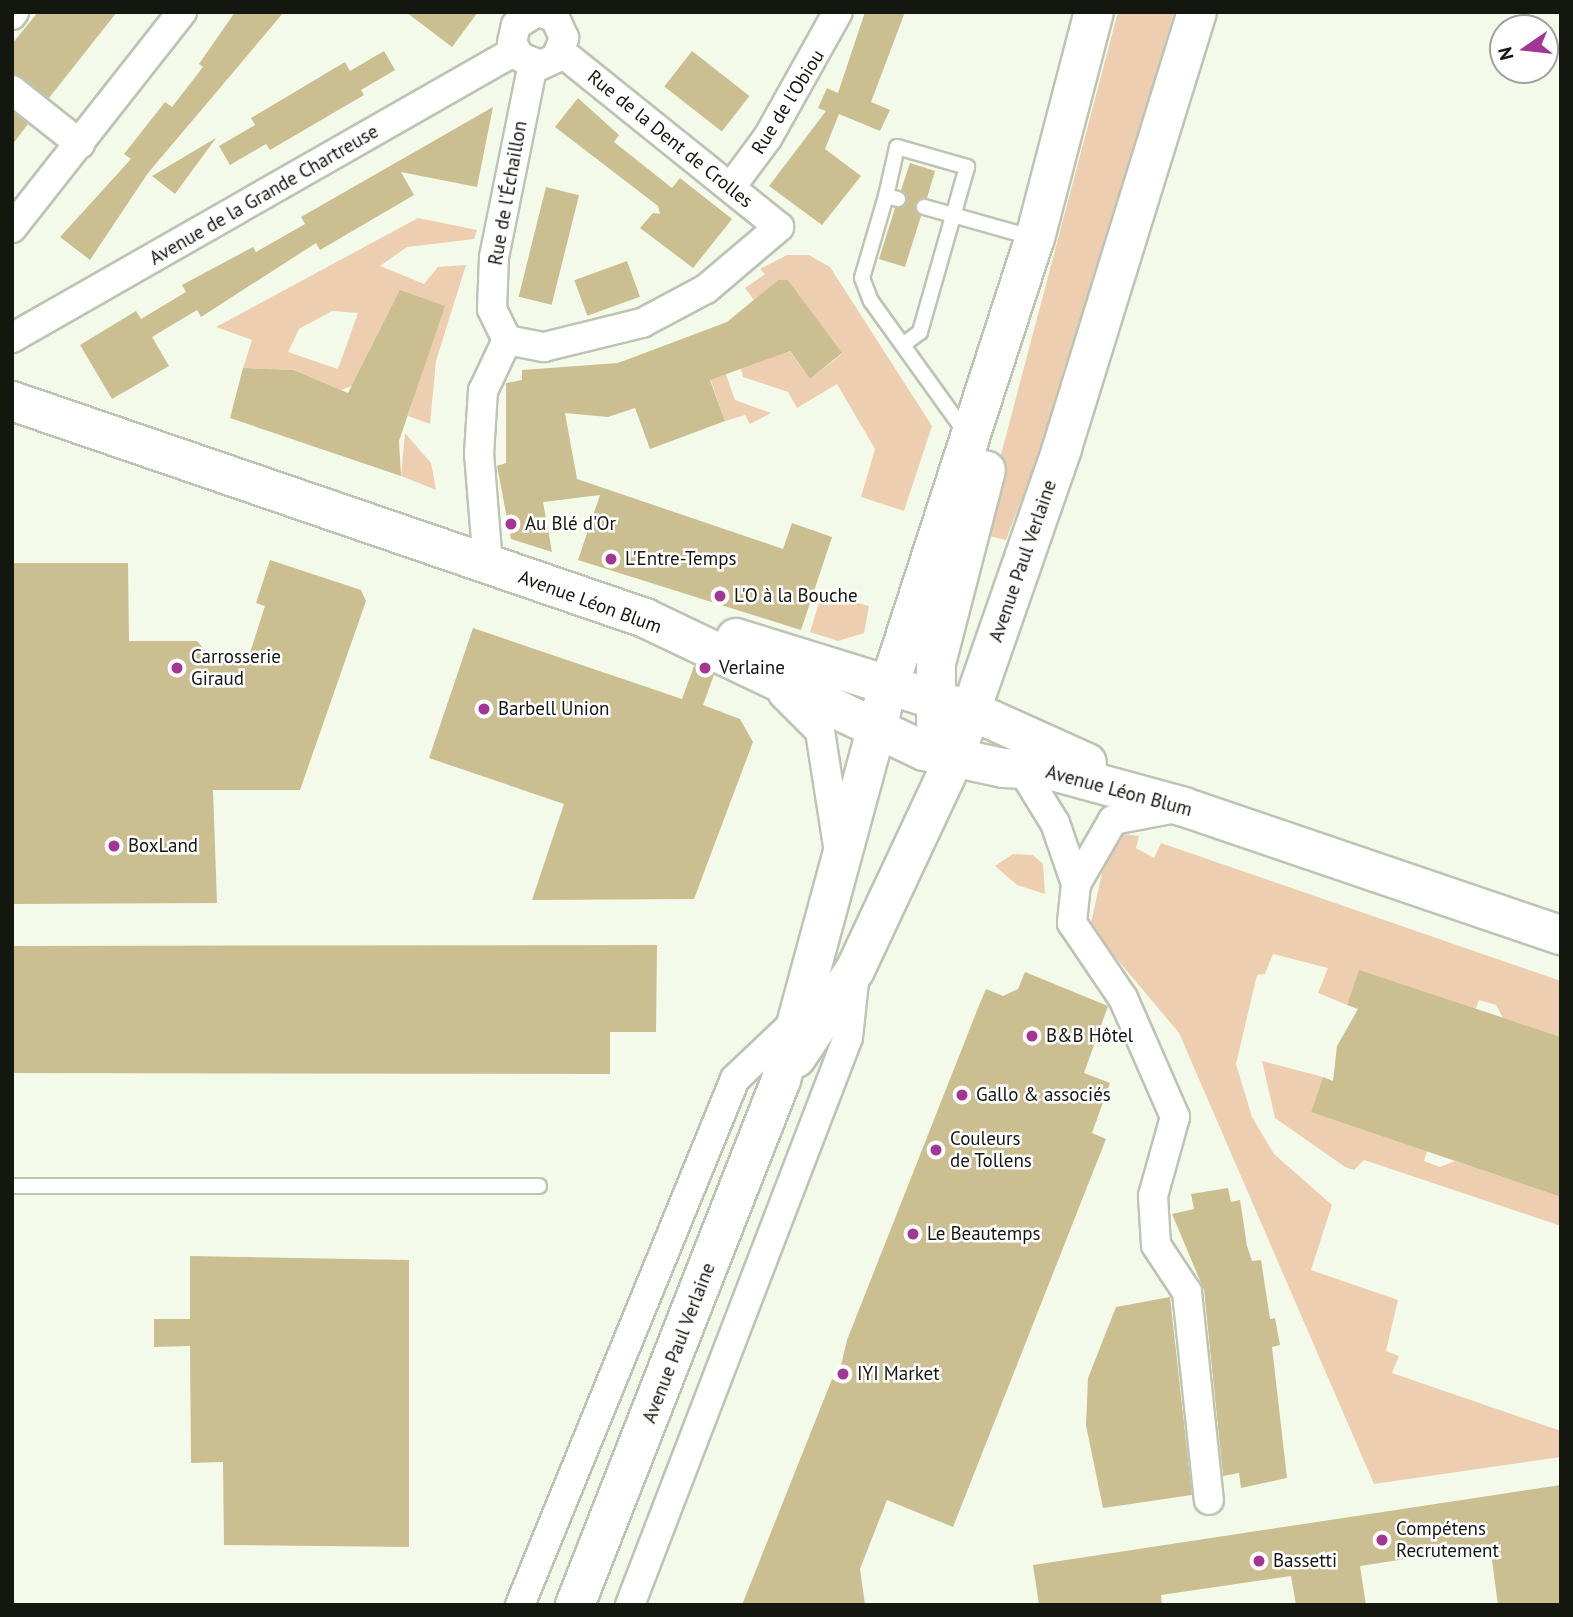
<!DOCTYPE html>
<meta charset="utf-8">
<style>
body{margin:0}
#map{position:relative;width:1573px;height:1617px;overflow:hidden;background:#f4fae9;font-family:"PT Sans",sans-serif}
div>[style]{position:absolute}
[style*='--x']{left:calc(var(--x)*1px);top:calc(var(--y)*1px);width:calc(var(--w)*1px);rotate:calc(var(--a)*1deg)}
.green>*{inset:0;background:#eeceb1}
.building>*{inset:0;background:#cbbe91;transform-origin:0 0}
.roads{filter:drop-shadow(2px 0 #bdc4b3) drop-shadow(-2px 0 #bdc4b3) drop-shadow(0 2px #bdc4b3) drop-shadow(0 -2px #bdc4b3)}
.lane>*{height:14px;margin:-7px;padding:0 7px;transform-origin:7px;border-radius:7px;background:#fff}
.street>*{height:28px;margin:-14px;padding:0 14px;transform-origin:14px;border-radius:14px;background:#fff}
.secondary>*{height:38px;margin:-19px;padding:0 19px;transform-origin:19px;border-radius:19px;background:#fff}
.dots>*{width:19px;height:19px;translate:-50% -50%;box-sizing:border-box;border:4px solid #fff;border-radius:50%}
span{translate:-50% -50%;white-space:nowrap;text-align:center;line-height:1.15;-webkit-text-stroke:5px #fff;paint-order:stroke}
.street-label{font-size:19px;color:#141610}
.poi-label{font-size:19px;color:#141610}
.left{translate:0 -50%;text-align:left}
.frame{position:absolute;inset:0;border:14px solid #141610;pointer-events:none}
.north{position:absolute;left:1489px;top:14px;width:70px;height:70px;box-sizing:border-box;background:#fff;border:2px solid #a1a29f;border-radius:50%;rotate:256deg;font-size:19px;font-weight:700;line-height:28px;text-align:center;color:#141610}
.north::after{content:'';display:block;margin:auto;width:24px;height:32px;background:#a33594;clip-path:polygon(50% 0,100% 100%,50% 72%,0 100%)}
</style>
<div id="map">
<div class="green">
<div style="clip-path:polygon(1118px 12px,1174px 12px,1065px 388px,1006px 540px,980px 534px)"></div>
<div style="clip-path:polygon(evenodd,418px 218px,477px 230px,474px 239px,407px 247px,380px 266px,424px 284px,438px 267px,466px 265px,436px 361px,430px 424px,408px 416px,442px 305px,361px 382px,341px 390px,294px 370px,243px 368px,252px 340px,216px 327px,418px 218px,332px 311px,358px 313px,338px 369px,288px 352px,299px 329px,332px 311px)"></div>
<div style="clip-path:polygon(787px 255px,809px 255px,830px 267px,932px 426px,904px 511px,861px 497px,875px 449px,837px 384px,797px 408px,788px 392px,743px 377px,741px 369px,775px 356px,782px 341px,810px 379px,842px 354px,788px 280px,778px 280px,754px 300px,745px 288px,765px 274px,760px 269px)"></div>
<div style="clip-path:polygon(723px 366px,735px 400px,771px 413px,750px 424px,745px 415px,725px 421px,708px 372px)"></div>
<div style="clip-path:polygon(405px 433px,431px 463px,436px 490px,401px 476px)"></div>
<div style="clip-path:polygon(822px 593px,869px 606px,864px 633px,838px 641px,810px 632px)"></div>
<div style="clip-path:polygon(1124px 834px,1139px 836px,1136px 848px,1154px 858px,1161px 843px,1561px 981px,1561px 1037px,1503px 1018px,1496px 1005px,1479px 1000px,1475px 1011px,1359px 971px,1347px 1005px,1318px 993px,1328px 968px,1273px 954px,1265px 974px,1257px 975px,1236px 1064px,1252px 1117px,1274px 1154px,1332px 1205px,1311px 1270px,1398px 1300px,1386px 1351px,1399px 1356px,1392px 1373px,1561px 1431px,1561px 1457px,1374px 1484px,1179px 1033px,1090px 927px,1109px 842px)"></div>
<div style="clip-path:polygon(1013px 854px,1033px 855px,1043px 864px,1045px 894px,1017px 885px,995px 866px)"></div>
<div style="clip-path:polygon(1262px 1061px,1323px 1077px,1311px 1112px,1428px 1148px,1424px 1161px,1440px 1167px,1455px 1161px,1561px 1197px,1561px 1226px,1364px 1160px,1354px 1170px,1345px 1167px,1275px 1118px)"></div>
</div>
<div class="building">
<div style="clip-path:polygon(38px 12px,117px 12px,49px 98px,12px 74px,12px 44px)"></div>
<div style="clip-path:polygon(235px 12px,284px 12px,148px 173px,90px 260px,60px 237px,131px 159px,124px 154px,165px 102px,172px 107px,203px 67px,199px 64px)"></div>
<div style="clip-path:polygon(406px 12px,478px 12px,452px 47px)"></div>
<div style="clip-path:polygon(865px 12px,905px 12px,871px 102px,890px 110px,880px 131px,839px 114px,825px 149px,861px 176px,822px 225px,769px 186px,826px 111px,818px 108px,827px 88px,838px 93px)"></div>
<div style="clip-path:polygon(384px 51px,395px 70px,361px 90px,364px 95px,270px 150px,266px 144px,230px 165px,219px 146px,255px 125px,251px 118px,345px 62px,350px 71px)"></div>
<div style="left:692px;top:51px;width:73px;height:45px;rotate:38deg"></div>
<div style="clip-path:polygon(578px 98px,619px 135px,614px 142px,672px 188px,680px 178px,732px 219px,693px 268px,640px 228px,653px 213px,660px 214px,658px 206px,555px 127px)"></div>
<div style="clip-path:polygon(493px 107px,477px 187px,401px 172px,414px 195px,320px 250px,316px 243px,201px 317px,197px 310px,152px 337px,169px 366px,112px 399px,80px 345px,136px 311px,141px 319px,186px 292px,182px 285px,253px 247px,256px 252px,305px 224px,301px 217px)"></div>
<div style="clip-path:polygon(12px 111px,28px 124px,12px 145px)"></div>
<div style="clip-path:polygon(216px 138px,175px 194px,152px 176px)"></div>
<div style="clip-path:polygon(910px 163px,935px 171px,927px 198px,915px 204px,921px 216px,905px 267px,879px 259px,895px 208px,907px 202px,901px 190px)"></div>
<div style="left:546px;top:187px;width:34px;height:113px;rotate:14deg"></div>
<div style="left:627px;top:261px;width:38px;height:56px;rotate:70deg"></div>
<div style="clip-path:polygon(778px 280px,788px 280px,842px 353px,810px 379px,790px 351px,710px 380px,725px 421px,650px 449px,635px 408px,608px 417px,565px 413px,577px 479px,783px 549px,792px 523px,832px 537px,801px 630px,578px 560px,600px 495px,543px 502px,552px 552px,511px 539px,497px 466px,506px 463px,506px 383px,522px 380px,522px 370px,618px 363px,727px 322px)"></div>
<div style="clip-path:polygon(400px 290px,445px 306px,399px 441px,401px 476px,230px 418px,243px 368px,294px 370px,348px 393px)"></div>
<div style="clip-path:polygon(270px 560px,361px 590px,366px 601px,300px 790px,213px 790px,217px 903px,12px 904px,12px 563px,128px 563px,129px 641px,197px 641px,213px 659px,248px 659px,265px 606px,256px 603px)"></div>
<div style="clip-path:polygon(473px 628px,682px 699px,694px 666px,714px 675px,703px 705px,740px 719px,753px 742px,694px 899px,532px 900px,564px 804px,429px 758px)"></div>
<div style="clip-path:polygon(657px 945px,656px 1032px,610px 1032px,610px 1074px,12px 1073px,12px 946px)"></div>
<div style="clip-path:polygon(1359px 970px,1561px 1037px,1561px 1197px,1311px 1112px,1323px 1077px,1333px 1081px,1337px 1046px,1358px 1009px,1347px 1005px)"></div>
<div style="clip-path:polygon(1025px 972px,1108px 1006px,1084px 1073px,1110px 1083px,1092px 1133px,1106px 1139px,953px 1527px,887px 1500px,860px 1569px,865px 1605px,742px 1605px,832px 1379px,837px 1382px,847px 1340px,980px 1003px,986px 989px,1003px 996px,1018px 989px)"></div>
<div style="clip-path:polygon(1228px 1188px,1231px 1202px,1240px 1200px,1247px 1246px,1252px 1261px,1261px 1260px,1270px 1319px,1275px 1318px,1280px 1345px,1272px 1347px,1287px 1478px,1241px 1488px,1239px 1473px,1223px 1476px,1204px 1290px,1172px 1214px,1194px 1209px,1191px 1194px)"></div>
<div style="clip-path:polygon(190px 1256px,409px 1260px,409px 1547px,224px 1545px,223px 1462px,191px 1463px,190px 1346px,154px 1347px,154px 1319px,190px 1319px)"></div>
<div style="clip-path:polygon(1170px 1297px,1192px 1495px,1103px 1508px,1086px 1425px,1088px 1378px,1116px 1307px)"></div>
<div style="clip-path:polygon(1561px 1485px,1561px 1605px,1498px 1605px,1490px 1546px,1360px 1566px,1366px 1605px,1296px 1605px,1291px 1576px,1161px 1595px,1162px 1605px,1039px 1605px,1033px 1565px)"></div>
</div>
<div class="roads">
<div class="lane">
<div style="--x:886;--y:196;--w:50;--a:-77.3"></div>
<div style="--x:897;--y:147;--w:73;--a:15.9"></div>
<div style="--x:967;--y:167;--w:172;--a:105.9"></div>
<div style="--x:920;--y:332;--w:21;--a:143"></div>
<div style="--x:898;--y:199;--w:12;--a:-166"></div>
<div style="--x:886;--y:196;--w:85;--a:106.3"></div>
<div style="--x:862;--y:278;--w:25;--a:69"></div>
<div style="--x:871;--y:301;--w:163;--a:54.3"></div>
<div style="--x:924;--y:207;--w:114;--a:15.7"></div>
<div style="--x:12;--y:1186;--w:527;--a:0"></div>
</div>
<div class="street">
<div style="--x:537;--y:12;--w:25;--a:148"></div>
<div style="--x:516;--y:25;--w:18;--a:103"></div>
<div style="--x:512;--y:43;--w:16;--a:60"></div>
<div style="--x:520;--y:57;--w:22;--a:21"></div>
<div style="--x:541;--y:65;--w:17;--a:-25"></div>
<div style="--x:556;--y:58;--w:22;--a:-68"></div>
<div style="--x:564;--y:38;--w:22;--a:-114"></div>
<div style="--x:555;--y:18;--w:17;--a:-159"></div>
<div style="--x:12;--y:15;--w:4;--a:-56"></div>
<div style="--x:12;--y:90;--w:87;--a:38.5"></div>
<div style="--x:731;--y:187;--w:62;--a:-53.5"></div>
<div style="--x:768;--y:137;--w:143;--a:-60.8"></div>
<div style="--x:12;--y:228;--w:275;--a:-51.8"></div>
<div style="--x:12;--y:338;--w:579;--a:-29.71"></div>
<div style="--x:507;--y:340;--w:38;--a:11"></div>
<div style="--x:544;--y:347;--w:101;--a:-13.8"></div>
<div style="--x:642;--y:323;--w:72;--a:-28"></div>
<div style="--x:706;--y:289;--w:96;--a:-40.3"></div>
<div style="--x:779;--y:227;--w:280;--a:-141.2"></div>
<div style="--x:488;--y:565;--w:111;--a:-94.6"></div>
<div style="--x:479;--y:454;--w:63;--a:-86.4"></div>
<div style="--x:483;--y:391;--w:56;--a:-64.8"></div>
<div style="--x:507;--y:340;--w:34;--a:-116"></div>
<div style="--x:492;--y:309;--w:52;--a:-87.8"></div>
<div style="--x:494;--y:257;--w:197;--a:-78.6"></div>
<div style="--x:783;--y:694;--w:52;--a:45"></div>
<div style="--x:820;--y:731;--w:116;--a:81.1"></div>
<div style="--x:1021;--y:768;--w:65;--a:58.3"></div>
<div style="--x:1055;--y:823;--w:65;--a:71"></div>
<div style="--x:1171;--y:809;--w:59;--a:169.3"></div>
<div style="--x:1113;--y:820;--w:74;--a:120"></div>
<div style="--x:1076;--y:884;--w:39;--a:96"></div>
<div style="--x:1072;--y:923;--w:91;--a:55.8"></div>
<div style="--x:1123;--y:998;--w:130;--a:66.4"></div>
<div style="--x:1175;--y:1117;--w:82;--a:105.6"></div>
<div style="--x:1153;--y:1196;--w:49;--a:86.5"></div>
<div style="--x:1156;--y:1245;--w:56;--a:56.6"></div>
<div style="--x:1187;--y:1292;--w:209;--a:84"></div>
<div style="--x:520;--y:1605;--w:568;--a:-67.77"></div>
<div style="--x:735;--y:1079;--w:81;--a:-43.5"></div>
<div style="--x:630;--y:1605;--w:608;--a:-69"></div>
<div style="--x:848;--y:1037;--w:64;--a:-83.8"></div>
</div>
<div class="secondary">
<div style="--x:12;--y:401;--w:669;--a:18.92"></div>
<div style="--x:645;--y:618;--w:309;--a:25.5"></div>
<div style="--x:924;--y:751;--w:81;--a:12.1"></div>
<div style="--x:1003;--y:768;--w:46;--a:2.5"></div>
<div style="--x:1049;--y:770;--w:140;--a:15.3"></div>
<div style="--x:1184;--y:807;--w:398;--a:18.8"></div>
<div style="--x:736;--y:638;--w:247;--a:17.2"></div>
<div style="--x:972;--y:711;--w:126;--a:24.3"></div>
<div style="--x:936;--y:722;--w:59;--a:-90"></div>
<div style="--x:936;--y:663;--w:199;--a:-75.5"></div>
<div style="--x:796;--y:1058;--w:106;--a:-56.2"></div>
<div style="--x:855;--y:970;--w:233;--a:-64.9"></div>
<div style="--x:954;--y:759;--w:329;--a:-70.8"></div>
<div style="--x:1062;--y:448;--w:456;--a:-72.8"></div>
<div style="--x:575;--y:1605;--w:564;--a:-68.58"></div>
<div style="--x:781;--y:1080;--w:382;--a:-74.8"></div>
<div style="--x:881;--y:711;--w:497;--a:-72"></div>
<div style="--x:1035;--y:238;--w:234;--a:-75.4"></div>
</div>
</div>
<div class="dots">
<div style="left:511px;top:524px;background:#a33594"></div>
<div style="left:611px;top:559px;background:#a33594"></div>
<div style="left:720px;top:596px;background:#a33594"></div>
<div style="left:177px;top:668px;background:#a33594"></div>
<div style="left:705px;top:668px;background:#a33594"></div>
<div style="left:484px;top:709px;background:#a33594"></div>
<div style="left:114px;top:846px;background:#a33594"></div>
<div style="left:1032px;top:1036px;background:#a33594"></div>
<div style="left:962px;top:1095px;background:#a33594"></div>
<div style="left:936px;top:1150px;background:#a33594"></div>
<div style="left:913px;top:1234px;background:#a33594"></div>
<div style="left:843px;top:1374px;background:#a33594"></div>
<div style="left:1382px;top:1540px;background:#a33594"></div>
<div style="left:1259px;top:1561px;background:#a33594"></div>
</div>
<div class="street-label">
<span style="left:788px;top:102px;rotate:-58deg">Rue de l'Obiou</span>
<span style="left:670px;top:139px;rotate:39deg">Rue de la Dent de Crolles</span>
<span style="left:508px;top:193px;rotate:-80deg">Rue de l'Échaillon</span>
<span style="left:264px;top:195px;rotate:-30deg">Avenue de la Grande Chartreuse</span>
<span style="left:1023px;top:561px;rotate:-71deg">Avenue Paul Verlaine</span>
<span style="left:590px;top:602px;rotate:20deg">Avenue Léon Blum</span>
<span style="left:1119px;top:791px;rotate:15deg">Avenue Léon Blum</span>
<span style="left:679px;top:1343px;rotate:-69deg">Avenue Paul Verlaine</span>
</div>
<div class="poi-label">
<span class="left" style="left:525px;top:524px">Au Blé d'Or</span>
<span class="left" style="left:625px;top:559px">L'Entre-Temps</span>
<span class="left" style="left:734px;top:596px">L'O à la Bouche</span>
<span class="left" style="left:191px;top:668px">Carrosserie<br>Giraud</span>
<span class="left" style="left:719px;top:668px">Verlaine</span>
<span class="left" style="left:498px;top:709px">Barbell Union</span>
<span class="left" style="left:128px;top:846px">BoxLand</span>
<span class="left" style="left:1046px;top:1036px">B&amp;B Hôtel</span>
<span class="left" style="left:976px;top:1095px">Gallo &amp; associés</span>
<span class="left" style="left:950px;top:1150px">Couleurs<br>de Tollens</span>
<span class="left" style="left:927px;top:1234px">Le Beautemps</span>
<span class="left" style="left:857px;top:1374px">IYI Market</span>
<span class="left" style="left:1396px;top:1540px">Compétens<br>Recrutement</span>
<span class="left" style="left:1273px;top:1561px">Bassetti</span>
</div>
<div class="frame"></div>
<div class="north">N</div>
</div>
